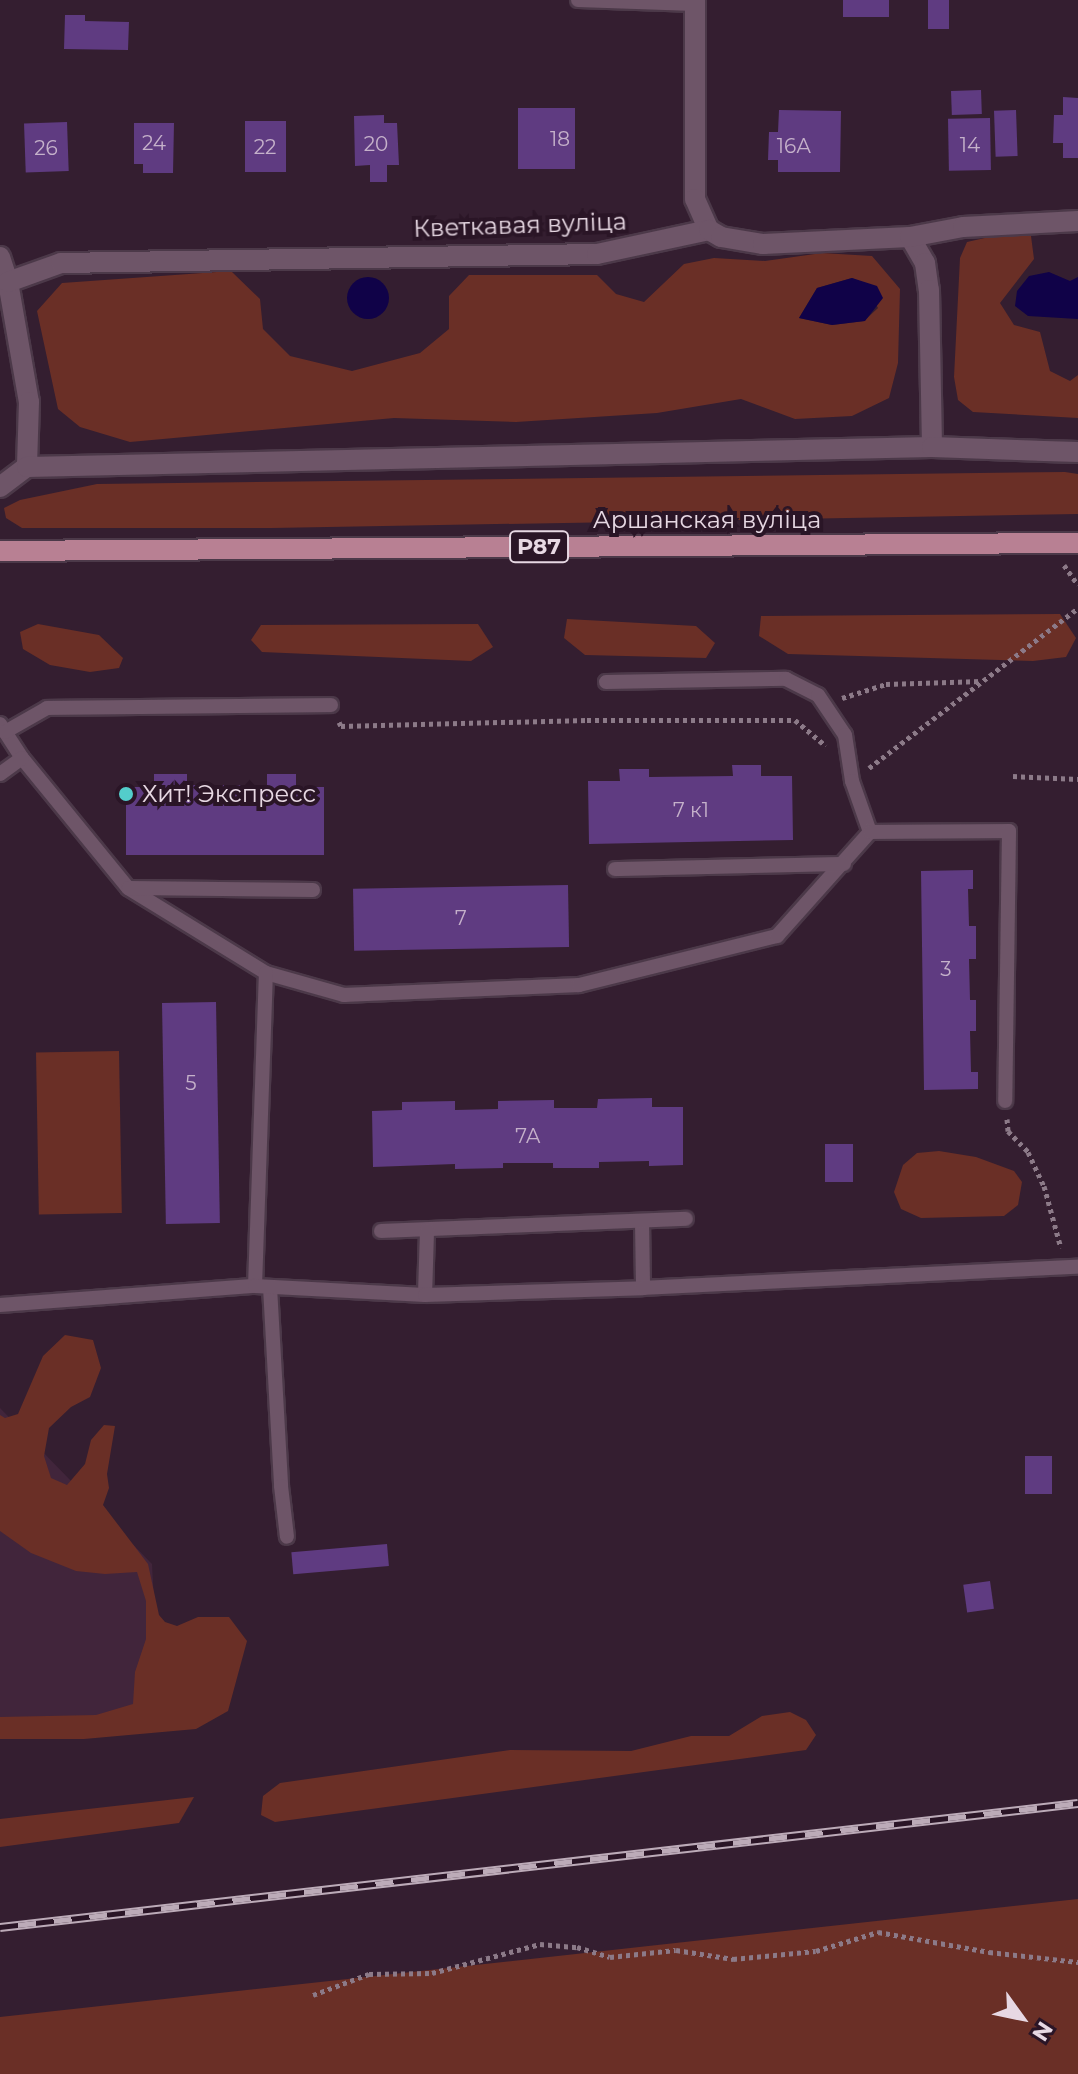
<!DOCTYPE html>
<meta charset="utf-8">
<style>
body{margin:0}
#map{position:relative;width:1078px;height:2074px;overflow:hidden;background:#341e30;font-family:Montserrat,sans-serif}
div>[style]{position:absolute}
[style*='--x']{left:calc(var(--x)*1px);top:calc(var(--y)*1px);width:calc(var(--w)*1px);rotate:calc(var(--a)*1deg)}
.built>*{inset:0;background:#41253b}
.green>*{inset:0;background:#6a2f26;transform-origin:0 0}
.water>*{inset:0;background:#100248}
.round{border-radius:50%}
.building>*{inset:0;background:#5f3b81;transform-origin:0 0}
.path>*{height:5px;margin-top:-2.5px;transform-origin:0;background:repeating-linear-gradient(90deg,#8c7a88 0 4px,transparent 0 8px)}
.roads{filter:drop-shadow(2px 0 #4c3949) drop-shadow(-2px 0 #4c3949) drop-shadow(0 2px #4c3949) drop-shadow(0 -2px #4c3949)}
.lane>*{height:14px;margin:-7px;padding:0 7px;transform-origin:7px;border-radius:7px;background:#6e5568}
.street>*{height:20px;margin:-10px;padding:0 10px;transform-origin:10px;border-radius:10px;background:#6e5568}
.primary>*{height:20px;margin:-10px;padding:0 10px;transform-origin:10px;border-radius:10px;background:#b88093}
.rail>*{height:9px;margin-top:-4.5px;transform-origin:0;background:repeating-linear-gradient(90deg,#2a1526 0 18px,#bcabb8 0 36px);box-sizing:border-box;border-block:2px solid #bcabb8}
.dots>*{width:22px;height:22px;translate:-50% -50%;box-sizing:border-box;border:4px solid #2a1526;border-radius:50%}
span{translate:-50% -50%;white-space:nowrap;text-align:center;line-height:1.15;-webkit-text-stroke:8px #2a1526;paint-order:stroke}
.number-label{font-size:20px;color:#c5b1ca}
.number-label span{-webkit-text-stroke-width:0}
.shield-label span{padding:2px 6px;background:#2a1526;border:2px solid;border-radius:6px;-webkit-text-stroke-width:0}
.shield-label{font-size:22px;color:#e7d8e3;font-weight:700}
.street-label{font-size:24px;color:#e7d8e3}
.poi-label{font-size:24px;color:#e7d8e3}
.left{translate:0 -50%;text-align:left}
.north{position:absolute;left:982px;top:1978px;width:80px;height:80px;-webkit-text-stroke:6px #2a1526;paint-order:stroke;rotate:123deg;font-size:22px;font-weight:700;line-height:32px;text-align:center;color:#e7d8e3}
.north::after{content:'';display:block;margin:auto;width:28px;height:36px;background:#e7d8e3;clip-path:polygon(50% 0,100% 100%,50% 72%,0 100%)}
</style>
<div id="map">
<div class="built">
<div style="clip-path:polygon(0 1408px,152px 1564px,160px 1716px,0 1724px)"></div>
</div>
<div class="green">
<div style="clip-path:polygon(998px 235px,1031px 236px,1034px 259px,1000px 303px,1014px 325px,1040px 332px,1050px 371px,1070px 381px,1078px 375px,1078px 418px,973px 412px,958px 400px,954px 377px,960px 258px,967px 242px)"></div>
<div style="clip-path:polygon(evenodd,822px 253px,872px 256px,900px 289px,898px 363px,889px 398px,852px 416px,795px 419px,741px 399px,657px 413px,516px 422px,394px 418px,130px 442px,80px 427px,58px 409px,37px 311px,62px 283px,231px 271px,260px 299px,263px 329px,290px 356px,352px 371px,420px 353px,449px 329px,449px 296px,469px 275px,597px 275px,616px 294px,644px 302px,684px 264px,714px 258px,765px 261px,822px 253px,852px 278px,864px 283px,878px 308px,864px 321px,832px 325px,799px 318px,817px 288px,852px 278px)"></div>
<div style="clip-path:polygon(1065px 472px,1078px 474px,1078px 514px,272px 528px,22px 528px,6px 518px,4px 508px,20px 500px,97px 484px)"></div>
<div style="clip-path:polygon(1060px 614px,1076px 638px,1066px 657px,1033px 661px,788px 654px,759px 636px,761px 616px)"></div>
<div style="clip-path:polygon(567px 619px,696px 626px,715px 643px,706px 658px,585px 655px,564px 638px)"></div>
<div style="clip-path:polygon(38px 624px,99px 635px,123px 658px,119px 668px,90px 672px,50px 665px,23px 649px,20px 632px)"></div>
<div style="clip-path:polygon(478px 624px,493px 647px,471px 661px,262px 652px,251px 640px,261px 625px)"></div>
<div style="left:119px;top:1051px;width:162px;height:83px;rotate:89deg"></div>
<div style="clip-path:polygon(939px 1151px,976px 1157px,1014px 1171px,1022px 1182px,1018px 1205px,1004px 1216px,921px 1218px,901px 1209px,894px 1192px,903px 1165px,917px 1153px)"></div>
<div style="clip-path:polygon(65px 1335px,93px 1340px,101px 1368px,90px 1397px,71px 1407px,49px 1428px,44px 1456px,51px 1478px,67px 1485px,85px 1464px,91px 1440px,104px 1425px,115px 1426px,107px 1474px,109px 1488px,103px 1505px,148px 1564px,159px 1615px,165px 1622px,177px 1626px,198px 1617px,229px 1617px,247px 1641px,228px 1711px,196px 1729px,84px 1739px,0 1739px,0 1717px,96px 1715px,133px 1704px,135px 1672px,146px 1639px,146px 1601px,137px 1572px,105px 1574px,76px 1571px,31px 1553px,0 1531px,0 1415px,5px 1418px,18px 1414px,43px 1356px)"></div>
<div style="clip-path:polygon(790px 1712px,806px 1720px,816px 1735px,806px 1750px,275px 1822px,261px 1815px,263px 1796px,280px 1783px,510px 1750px,631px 1751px,691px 1736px,729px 1736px,762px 1716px)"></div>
<div style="clip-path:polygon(194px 1797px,179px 1823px,0 1847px,0 1819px)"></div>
<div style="clip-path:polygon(1078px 1899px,1078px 2074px,0 2074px,0 2017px)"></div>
</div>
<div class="water">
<div style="clip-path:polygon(1049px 272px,1070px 281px,1078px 277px,1078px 319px,1028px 316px,1015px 306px,1017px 291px,1029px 276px)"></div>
<div class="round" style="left:347px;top:277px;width:42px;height:42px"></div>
<div style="clip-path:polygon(852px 278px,877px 286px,883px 298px,865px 321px,832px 325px,799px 318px,817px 288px)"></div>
</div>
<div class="building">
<div style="left:843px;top:0;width:46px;height:17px"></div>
<div style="left:928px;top:0;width:21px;height:29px"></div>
<div style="clip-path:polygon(65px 15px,85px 15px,85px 21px,129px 22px,128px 50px,64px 49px)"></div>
<div style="left:981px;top:90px;width:24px;height:30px;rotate:88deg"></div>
<div style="clip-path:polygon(1063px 97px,1078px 98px,1078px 158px,1063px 158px,1063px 143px,1053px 143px,1054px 115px,1063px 115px)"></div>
<div style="left:518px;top:108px;width:57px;height:61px"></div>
<div style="clip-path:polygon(779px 110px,841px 111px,840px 172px,778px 172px,778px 160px,768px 160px,769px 132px,778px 132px)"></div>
<div style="left:1016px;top:110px;width:46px;height:22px;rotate:88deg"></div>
<div style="clip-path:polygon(384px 115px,384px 123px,397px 123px,399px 165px,387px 165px,387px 182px,370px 182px,370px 165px,355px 166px,354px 116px)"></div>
<div style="left:990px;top:118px;width:52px;height:42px;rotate:89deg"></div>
<div style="left:245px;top:121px;width:41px;height:51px"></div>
<div style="left:67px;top:122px;width:49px;height:43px;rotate:88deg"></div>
<div style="clip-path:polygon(134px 123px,174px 123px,173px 173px,143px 173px,143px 164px,134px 164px)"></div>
<div style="clip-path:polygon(732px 765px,761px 765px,761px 776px,792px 776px,793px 840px,589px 844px,588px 781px,620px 781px,619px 769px,649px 769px,649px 777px,733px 776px)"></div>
<div style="clip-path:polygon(154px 774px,187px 774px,187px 785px,267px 785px,267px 774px,296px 774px,296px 787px,324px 787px,324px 855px,126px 855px,126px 787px,154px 787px)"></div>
<div style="clip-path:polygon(973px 870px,973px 889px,968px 889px,969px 926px,976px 926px,976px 959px,969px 959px,970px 1000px,976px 1000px,976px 1031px,970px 1031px,971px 1072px,978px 1072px,978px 1089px,924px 1090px,921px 871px)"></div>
<div style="left:568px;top:885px;width:62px;height:215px;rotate:89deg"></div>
<div style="left:216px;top:1002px;width:221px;height:54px;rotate:89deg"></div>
<div style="clip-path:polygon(652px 1098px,652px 1107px,683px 1107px,683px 1165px,649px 1166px,649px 1161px,599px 1162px,599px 1168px,553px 1168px,553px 1163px,503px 1163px,503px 1168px,455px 1169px,455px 1164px,373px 1167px,372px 1111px,402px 1110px,402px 1102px,455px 1101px,455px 1110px,498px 1109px,498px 1101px,554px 1100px,554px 1108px,597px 1108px,598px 1099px)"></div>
<div style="left:825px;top:1144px;width:28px;height:38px"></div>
<div style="left:1025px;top:1456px;width:27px;height:38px"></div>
<div style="left:387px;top:1544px;width:22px;height:96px;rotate:85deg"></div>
<div style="left:990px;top:1581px;width:28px;height:27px;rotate:82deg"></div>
</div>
<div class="path">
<div style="--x:1064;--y:565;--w:24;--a:55"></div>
<div style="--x:842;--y:698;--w:46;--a:-17.7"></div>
<div style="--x:886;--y:684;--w:96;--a:-1.8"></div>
<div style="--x:339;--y:722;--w:4;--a:63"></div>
<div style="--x:341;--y:726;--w:246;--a:-1.4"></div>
<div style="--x:587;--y:720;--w:208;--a:0"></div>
<div style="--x:795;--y:720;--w:40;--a:40"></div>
<div style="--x:869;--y:768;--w:263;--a:-37.4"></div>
<div style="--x:1013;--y:776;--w:65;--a:2.6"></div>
<div style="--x:1007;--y:1119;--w:12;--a:85"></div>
<div style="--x:1008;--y:1131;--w:29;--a:46"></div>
<div style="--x:1028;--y:1152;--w:38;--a:65"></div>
<div style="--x:1044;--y:1186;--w:64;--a:74.7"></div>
<div style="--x:313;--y:1995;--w:60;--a:-20.6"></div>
<div style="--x:369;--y:1974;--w:63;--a:-0.9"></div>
<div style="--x:432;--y:1973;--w:112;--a:-15"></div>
<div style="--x:540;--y:1944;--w:37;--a:5"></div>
<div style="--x:577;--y:1947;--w:34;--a:17"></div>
<div style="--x:610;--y:1957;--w:66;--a:-6.1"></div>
<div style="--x:676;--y:1950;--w:58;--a:9"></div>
<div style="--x:733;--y:1959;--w:83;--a:-5.5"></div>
<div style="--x:816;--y:1951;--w:65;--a:-17"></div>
<div style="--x:878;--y:1932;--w:113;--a:10.2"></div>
<div style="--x:989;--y:1952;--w:90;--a:6.4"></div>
</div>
<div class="roads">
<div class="lane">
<div style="--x:578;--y:0;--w:117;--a:2"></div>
<div style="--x:606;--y:682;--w:180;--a:-1"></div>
<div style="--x:786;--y:679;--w:36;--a:27"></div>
<div style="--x:818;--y:695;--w:48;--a:56"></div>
<div style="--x:845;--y:735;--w:47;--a:81.3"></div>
<div style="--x:852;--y:781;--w:54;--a:70.6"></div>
<div style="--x:0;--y:724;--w:40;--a:57.1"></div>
<div style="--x:22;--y:758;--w:168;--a:50.8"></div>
<div style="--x:128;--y:888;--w:162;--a:31.6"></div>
<div style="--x:266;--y:973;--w:81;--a:15.8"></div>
<div style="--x:344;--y:995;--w:235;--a:-2.4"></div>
<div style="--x:579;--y:985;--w:204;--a:-13.9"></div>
<div style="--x:777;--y:936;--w:140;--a:-48.2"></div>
<div style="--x:870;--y:832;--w:139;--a:-0.4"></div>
<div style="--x:1009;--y:831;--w:270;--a:90.8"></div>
<div style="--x:5;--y:732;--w:48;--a:-29.7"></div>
<div style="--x:47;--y:708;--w:284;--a:-0.6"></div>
<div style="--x:0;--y:774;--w:27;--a:-36"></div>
<div style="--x:615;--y:869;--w:229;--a:-1.3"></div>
<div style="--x:129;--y:888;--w:184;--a:0.6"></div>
<div style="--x:642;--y:1221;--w:67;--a:89.1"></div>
<div style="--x:381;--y:1231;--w:305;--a:-2.3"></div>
<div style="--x:255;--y:1286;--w:313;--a:-88"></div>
<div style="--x:270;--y:1287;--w:199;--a:86.8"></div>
<div style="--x:281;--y:1486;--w:51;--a:83.3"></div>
<div style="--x:425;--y:1295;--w:65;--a:-88.2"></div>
<div style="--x:0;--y:1305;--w:256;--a:-4.3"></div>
<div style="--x:255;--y:1286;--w:170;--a:3"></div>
<div style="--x:425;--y:1295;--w:218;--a:-1.8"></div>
<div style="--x:643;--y:1288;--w:436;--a:-2.8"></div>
</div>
<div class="street">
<div style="--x:695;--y:0;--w:199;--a:90"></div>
<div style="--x:695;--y:199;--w:34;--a:66"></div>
<div style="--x:910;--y:237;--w:30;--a:60"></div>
<div style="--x:925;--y:263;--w:27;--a:82"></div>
<div style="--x:929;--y:290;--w:157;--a:88.9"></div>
<div style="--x:0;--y:257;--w:26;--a:72"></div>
<div style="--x:8;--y:282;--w:122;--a:80.1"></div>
<div style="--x:29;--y:402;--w:65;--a:91.8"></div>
<div style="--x:8;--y:282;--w:56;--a:-19.7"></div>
<div style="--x:61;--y:263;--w:536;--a:-0.96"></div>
<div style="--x:597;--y:254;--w:115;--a:-12.1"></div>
<div style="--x:709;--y:230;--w:14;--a:30"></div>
<div style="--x:721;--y:237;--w:43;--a:9.5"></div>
<div style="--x:763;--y:244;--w:147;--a:-2.7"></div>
<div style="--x:910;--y:237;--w:54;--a:-10.7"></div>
<div style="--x:963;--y:227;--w:115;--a:-3"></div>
<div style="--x:0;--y:487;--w:34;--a:-37"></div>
<div style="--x:27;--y:467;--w:905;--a:-1.27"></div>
<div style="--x:932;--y:447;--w:146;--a:2"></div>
</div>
<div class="primary">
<div style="--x:0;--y:551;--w:1078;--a:-0.43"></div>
</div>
</div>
<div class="rail">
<div style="--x:0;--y:1927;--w:1085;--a:-6.56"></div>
</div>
<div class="dots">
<div style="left:126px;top:794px;background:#53cdcb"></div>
</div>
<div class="number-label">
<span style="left:560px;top:139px">18</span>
<span style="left:154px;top:143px">24</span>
<span style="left:376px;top:144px">20</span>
<span style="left:970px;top:145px">14</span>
<span style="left:794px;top:146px">16А</span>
<span style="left:265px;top:147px">22</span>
<span style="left:46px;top:148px">26</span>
<span style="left:691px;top:810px">7 к1</span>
<span style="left:461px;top:918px">7</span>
<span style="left:946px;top:969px">3</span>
<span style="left:191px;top:1083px">5</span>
<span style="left:528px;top:1136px">7А</span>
</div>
<div class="shield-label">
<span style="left:539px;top:547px">Р87</span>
</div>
<div class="street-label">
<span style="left:520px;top:225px;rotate:-2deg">Кветкавая вуліца</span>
<span style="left:707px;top:520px">Аршанская вуліца</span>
</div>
<div class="poi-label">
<span class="left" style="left:142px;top:794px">Хит! Экспресс</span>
</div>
<div class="north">N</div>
</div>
